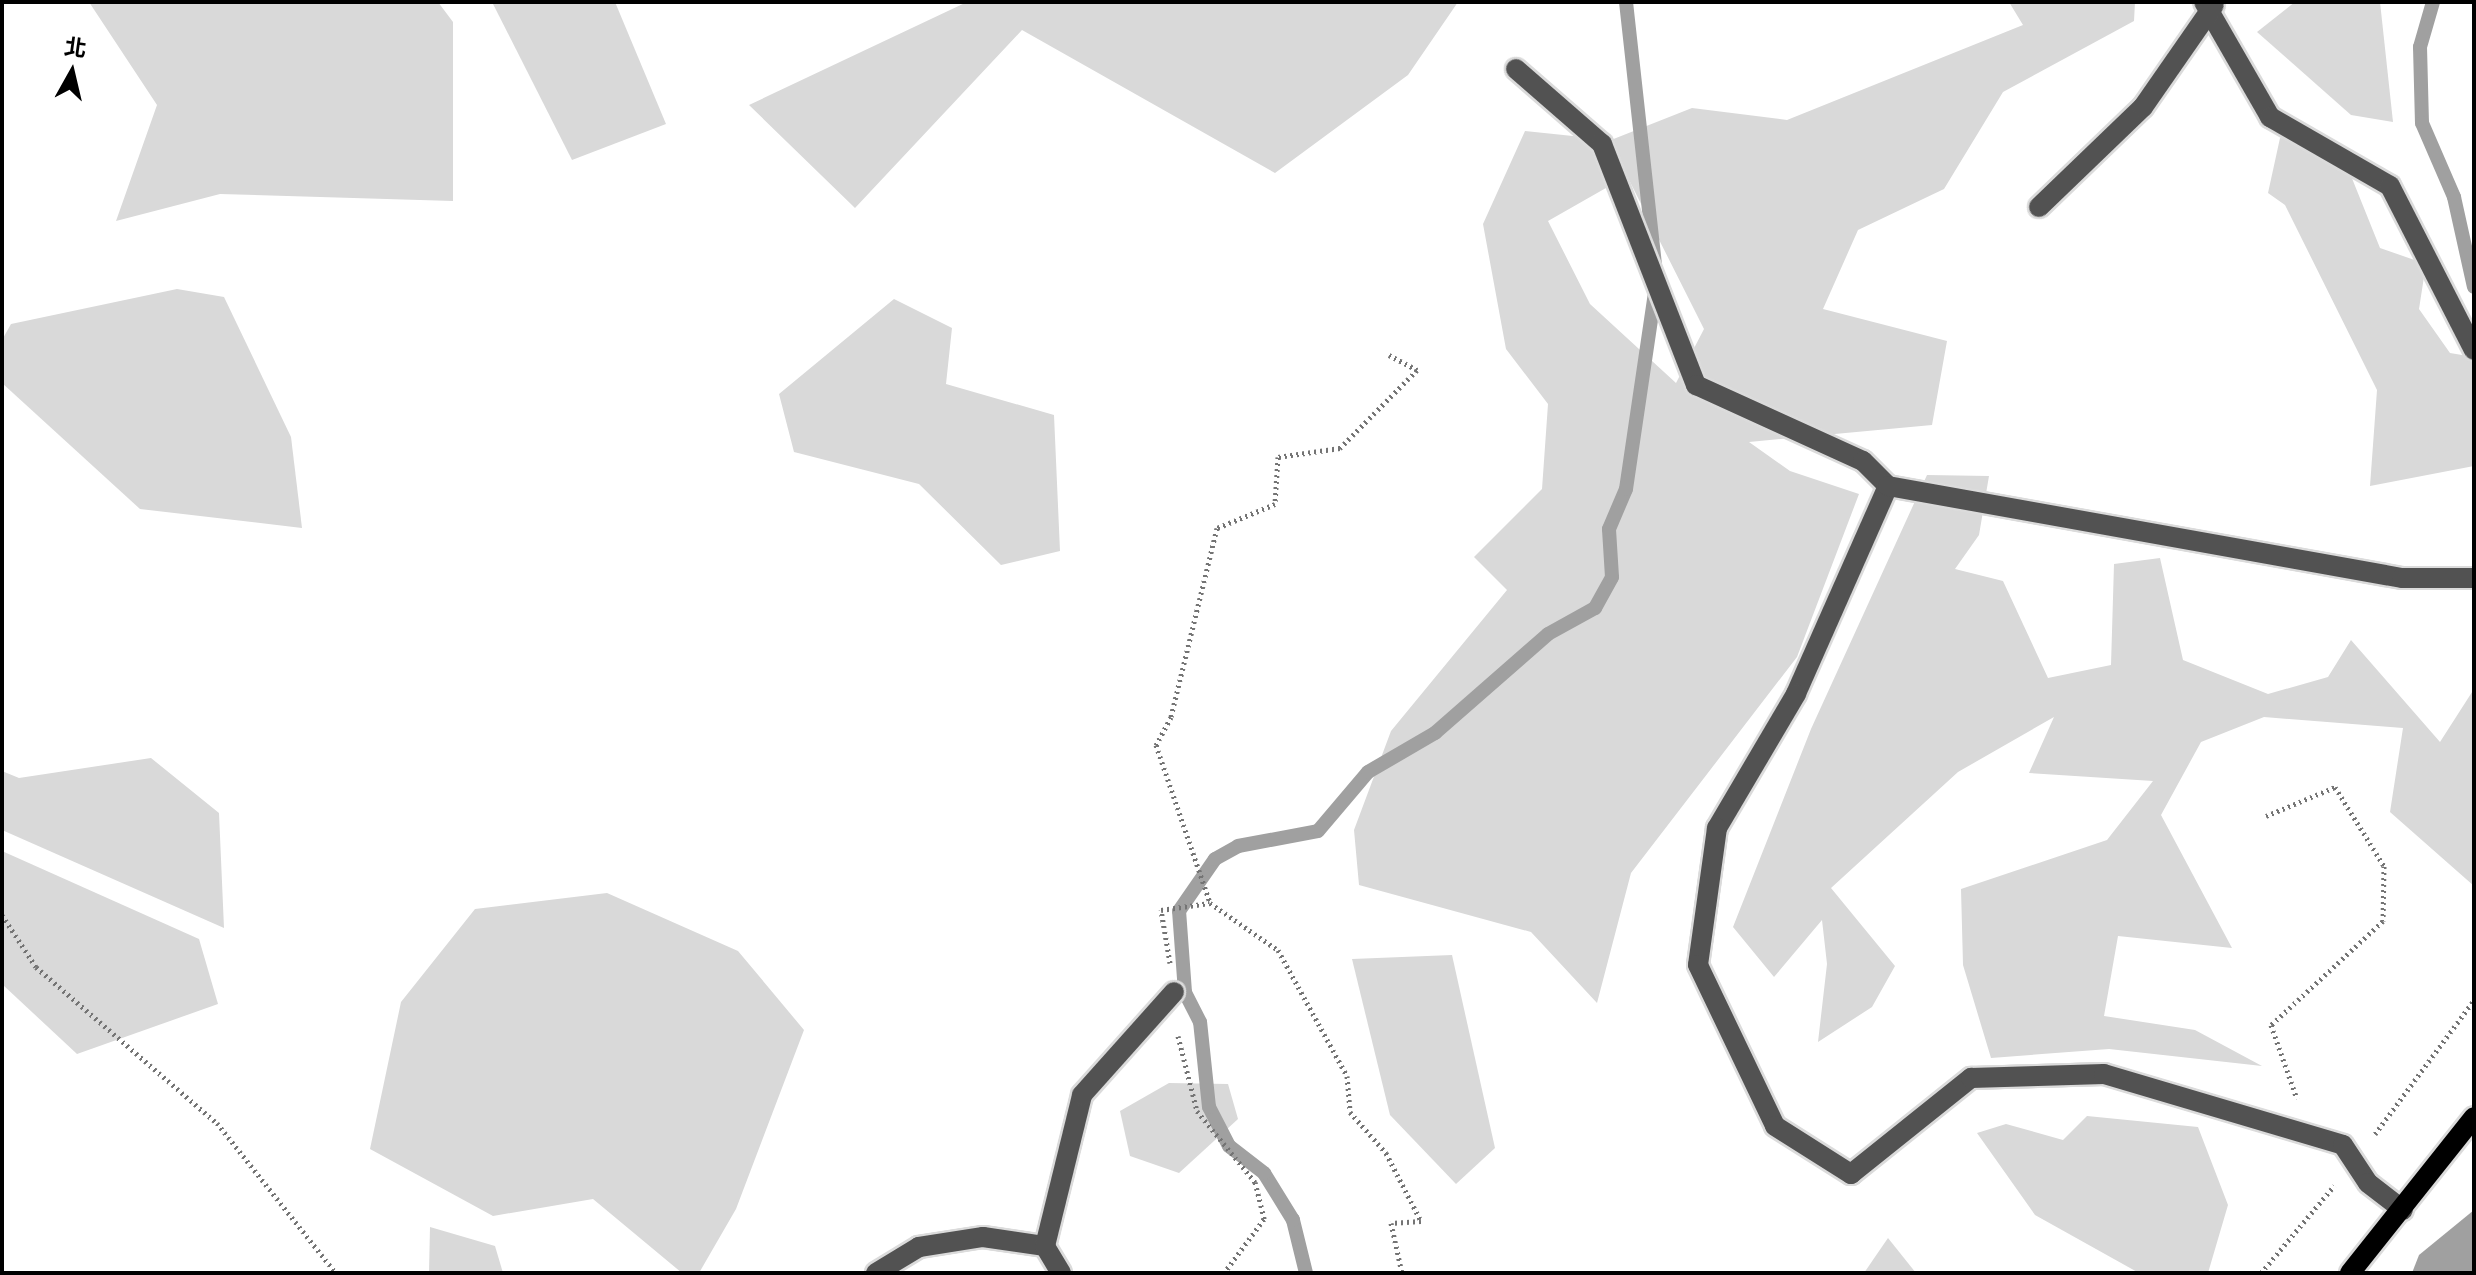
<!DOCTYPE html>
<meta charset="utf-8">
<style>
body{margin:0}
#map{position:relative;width:2476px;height:1275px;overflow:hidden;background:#fff;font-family:"Roboto Condensed","Noto Sans TC",sans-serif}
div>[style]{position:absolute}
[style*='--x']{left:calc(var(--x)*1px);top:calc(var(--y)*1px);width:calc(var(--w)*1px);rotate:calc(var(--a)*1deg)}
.green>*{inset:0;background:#d9d9d9}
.water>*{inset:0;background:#a0a0a0}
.stream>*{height:14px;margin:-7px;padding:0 7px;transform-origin:7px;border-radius:7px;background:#a0a0a0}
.path>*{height:5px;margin-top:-2.5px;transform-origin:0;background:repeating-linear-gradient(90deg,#747474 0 2px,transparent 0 6px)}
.roads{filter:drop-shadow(2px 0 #dbdbdb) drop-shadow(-2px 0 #dbdbdb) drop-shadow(0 2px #dbdbdb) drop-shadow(0 -2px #dbdbdb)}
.minor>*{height:20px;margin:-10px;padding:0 10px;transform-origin:10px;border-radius:10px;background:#525252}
.major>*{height:20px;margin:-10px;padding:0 10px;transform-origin:10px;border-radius:10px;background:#000}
span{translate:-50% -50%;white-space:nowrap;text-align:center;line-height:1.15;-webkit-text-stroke:8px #fff;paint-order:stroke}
.frame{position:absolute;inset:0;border:4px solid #000;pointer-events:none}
.north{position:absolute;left:32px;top:32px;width:80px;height:80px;-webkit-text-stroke:6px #fff;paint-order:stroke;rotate:8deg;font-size:22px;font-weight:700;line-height:32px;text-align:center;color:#000}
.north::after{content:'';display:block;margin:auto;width:28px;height:36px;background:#000;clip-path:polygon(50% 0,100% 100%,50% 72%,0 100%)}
</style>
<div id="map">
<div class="green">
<div style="clip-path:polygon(89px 2px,438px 2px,453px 22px,453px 201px,220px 194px,116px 221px,157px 105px)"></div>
<div style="clip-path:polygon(492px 2px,615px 2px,666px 124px,572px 160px)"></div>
<div style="clip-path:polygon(967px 2px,1458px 2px,1408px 75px,1275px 173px,1022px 30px,855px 208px,749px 105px)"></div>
<div style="clip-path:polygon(evenodd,2009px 2px,2135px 2px,2134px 21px,2003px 92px,1944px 189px,1858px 230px,1823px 309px,1947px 341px,1932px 425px,1749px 442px,1790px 471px,1859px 494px,1797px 657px,1631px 873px,1597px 1003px,1531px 932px,1359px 885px,1354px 830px,1391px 731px,1507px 590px,1474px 557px,1542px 489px,1548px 404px,1506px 349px,1483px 224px,1525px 131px,1611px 140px,1692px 108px,1787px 120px,2023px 25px,2009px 2px,1627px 176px,1704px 329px,1676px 383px,1590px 304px,1548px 221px,1627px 176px)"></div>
<div style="clip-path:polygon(2295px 2px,2380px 2px,2393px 122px,2351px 115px,2257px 32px)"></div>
<div style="clip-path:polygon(2280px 138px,2339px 146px,2380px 248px,2426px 264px,2419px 309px,2450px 353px,2474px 357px,2474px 466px,2370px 486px,2377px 390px,2285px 205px,2268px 193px)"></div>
<div style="clip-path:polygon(177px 289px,224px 297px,291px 437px,302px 528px,140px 509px,2px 383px,2px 340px,11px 324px)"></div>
<div style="clip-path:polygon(894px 299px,952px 328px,946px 384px,1054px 415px,1060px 551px,1001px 565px,919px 484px,794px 452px,779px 394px)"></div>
<div style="clip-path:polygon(1927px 475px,1989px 476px,1979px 535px,1955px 569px,2003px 581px,2048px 678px,2111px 665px,2114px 564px,2160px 558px,2183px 660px,2268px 694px,2328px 677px,2351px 640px,2440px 742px,2474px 689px,2474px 886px,2390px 812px,2403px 728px,2264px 717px,2201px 742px,2161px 815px,2232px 948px,2118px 936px,2104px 1016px,2195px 1030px,2262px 1066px,2109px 1049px,1991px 1058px,1963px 965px,1961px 889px,2107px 840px,2153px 781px,2029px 773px,2054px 717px,1958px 772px,1831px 888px,1895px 966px,1872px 1007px,1818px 1042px,1827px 964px,1822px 920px,1774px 977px,1733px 927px,1811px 729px)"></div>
<div style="clip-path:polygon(151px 758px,219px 813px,224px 928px,2px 830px,2px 771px,19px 778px)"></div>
<div style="clip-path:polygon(2px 851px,199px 939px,218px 1004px,77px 1054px,3px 985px)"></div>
<div style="clip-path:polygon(607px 893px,738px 951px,804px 1030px,736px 1209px,699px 1273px,682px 1273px,593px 1199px,493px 1216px,370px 1149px,401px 1002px,475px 909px)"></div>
<div style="clip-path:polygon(1452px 955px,1495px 1148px,1456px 1184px,1390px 1115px,1352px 959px)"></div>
<div style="clip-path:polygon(1169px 1083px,1228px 1084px,1238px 1119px,1179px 1173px,1130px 1156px,1120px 1111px)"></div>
<div style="clip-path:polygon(2087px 1116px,2198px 1127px,2228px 1205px,2208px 1273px,2139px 1273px,2035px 1215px,1977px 1133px,2006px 1124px,2063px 1140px)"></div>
<div style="clip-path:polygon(430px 1227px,495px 1246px,503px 1273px,429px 1273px)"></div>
<div style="clip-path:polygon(1888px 1238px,1916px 1273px,1864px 1273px)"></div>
</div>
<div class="water">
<div style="clip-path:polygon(2474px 1210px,2474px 1273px,2412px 1273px,2419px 1255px)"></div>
</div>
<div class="stream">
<div style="--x:1626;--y:2;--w:264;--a:83.7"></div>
<div style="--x:2433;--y:2;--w:47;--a:106.1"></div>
<div style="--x:2420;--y:47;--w:76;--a:88.5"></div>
<div style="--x:2422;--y:123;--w:81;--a:66.6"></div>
<div style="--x:2454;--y:197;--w:92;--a:77.5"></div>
<div style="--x:1306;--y:1273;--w:55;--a:-103.8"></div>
<div style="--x:1293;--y:1220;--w:55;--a:-121.7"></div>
<div style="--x:1264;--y:1173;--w:44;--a:-142.4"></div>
<div style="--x:1229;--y:1146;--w:44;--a:-117.1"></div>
<div style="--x:1209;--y:1107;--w:85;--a:-96"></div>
<div style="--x:1200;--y:1022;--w:34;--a:-117"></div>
<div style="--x:1185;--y:992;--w:81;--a:-94.2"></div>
<div style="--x:1179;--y:911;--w:63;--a:-55.3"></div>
<div style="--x:1215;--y:859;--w:26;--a:-29"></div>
<div style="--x:1238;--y:846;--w:81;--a:-10.6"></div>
<div style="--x:1318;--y:831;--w:77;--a:-49.7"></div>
<div style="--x:1368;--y:772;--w:78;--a:-30.2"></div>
<div style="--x:1435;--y:733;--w:150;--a:-41.2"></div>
<div style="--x:1548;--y:634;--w:54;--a:-29"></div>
<div style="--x:1595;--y:608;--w:35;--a:-61"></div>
<div style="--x:1612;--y:577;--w:48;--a:-93.6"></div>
<div style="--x:1609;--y:529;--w:43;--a:-67"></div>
<div style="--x:1626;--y:489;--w:206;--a:-81.6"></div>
</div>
<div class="path">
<div style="--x:1389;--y:355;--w:32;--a:28"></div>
<div style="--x:1417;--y:370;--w:110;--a:134.6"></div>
<div style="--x:1340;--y:448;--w:63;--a:171.7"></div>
<div style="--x:1278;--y:457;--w:47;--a:93.7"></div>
<div style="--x:1275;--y:504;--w:63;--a:157.5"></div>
<div style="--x:1217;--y:528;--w:195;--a:103.7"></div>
<div style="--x:1171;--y:717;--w:32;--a:118"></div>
<div style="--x:1156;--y:745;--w:167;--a:71.1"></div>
<div style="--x:1210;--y:903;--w:83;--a:34.7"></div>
<div style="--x:1278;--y:950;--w:144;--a:61.3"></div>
<div style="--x:1347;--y:1076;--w:36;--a:85"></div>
<div style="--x:1350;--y:1112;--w:55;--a:48.7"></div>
<div style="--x:1386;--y:1153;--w:76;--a:62.8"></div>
<div style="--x:1421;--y:1221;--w:30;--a:176"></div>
<div style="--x:1391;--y:1223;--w:51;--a:77.6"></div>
<div style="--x:2266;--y:816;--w:75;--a:-22.8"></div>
<div style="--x:2335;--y:787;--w:93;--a:58.2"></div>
<div style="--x:2384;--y:866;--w:55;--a:91"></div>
<div style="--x:2383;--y:921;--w:153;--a:137.1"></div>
<div style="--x:2271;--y:1025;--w:78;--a:70.6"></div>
<div style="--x:2;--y:915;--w:62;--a:56.8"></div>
<div style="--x:36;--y:967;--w:239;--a:40.8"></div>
<div style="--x:217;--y:1123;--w:191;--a:51.6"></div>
<div style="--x:1170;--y:963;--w:54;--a:-99.6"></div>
<div style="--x:1161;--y:910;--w:49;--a:-8.1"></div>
<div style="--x:1178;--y:1036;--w:77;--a:75.8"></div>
<div style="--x:1197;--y:1111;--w:92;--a:50.8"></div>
<div style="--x:1255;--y:1182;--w:38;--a:76"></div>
<div style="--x:1264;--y:1219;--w:67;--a:126.5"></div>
<div style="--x:2375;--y:1134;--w:167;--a:-53.5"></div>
<div style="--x:2261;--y:1273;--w:114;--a:-50"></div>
</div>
<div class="roads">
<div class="minor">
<div style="--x:2204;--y:2;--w:133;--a:60.1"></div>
<div style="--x:2270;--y:117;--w:138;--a:29.9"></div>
<div style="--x:2390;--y:186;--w:184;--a:62.9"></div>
<div style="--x:1516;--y:69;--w:114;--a:41.1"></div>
<div style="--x:1602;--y:144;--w:259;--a:68.7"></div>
<div style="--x:1696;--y:385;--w:183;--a:24.5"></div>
<div style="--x:1863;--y:461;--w:35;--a:45"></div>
<div style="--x:1888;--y:486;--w:227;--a:113.9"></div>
<div style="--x:1796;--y:694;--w:156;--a:120.5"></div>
<div style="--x:1717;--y:828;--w:138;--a:97.9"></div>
<div style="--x:1698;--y:965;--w:178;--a:64.4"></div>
<div style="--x:1775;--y:1126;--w:90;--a:32.3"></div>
<div style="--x:1851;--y:1174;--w:154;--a:-38.7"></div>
<div style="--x:1971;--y:1078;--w:133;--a:-1.7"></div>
<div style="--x:2104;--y:1074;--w:249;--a:16.5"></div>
<div style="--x:2343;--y:1145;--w:45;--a:56.7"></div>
<div style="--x:2368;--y:1183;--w:44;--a:37.6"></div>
<div style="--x:2039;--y:207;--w:144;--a:-43.9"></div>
<div style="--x:2143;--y:107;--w:124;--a:-55.2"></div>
<div style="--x:1888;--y:486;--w:522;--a:10.15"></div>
<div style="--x:2402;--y:578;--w:72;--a:0"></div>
<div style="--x:876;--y:1273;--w:50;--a:-31.2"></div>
<div style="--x:919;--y:1247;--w:65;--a:-8.9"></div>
<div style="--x:983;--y:1237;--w:63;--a:8.3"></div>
<div style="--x:1061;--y:1273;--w:31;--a:-121"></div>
<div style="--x:1045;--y:1246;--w:155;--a:-76.2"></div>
<div style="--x:1082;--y:1095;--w:138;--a:-48.2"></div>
</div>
<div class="major">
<div style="--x:2350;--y:1273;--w:199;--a:-51.5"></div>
</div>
</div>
<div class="frame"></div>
<div class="north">北</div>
</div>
